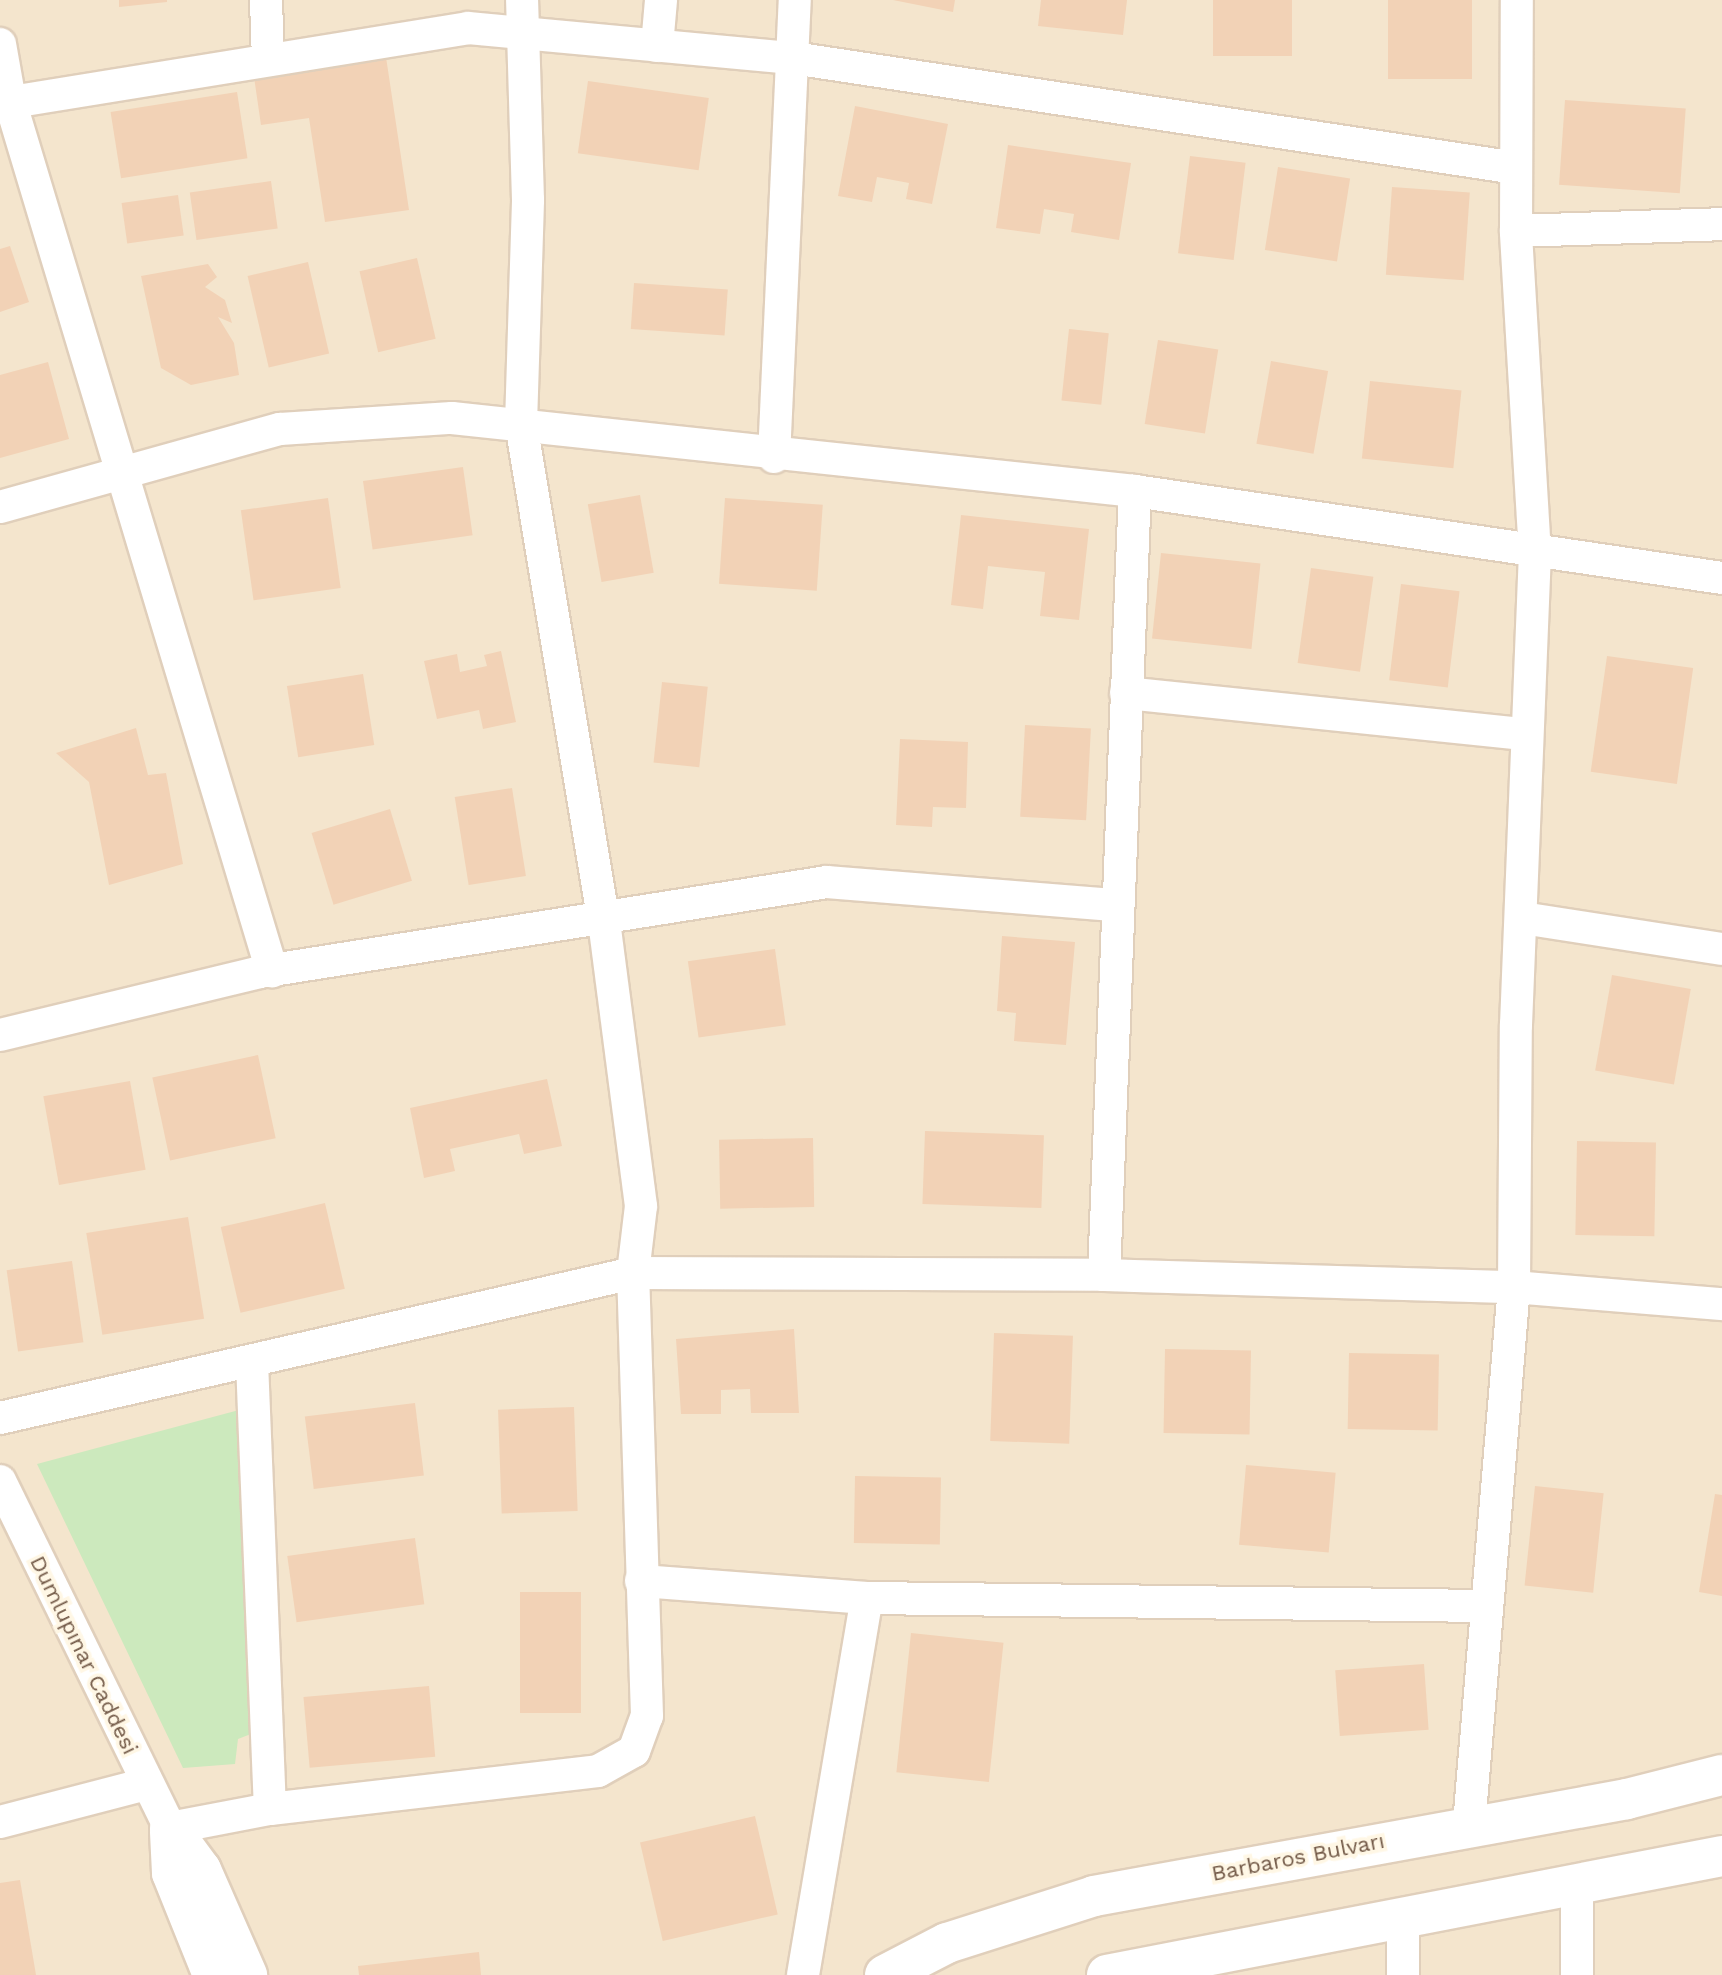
<!DOCTYPE html>
<meta charset="utf-8">
<style>
body{margin:0}
#map{position:relative;width:1722px;height:1975px;overflow:hidden;background:#fcf3de;font-family:"Work Sans",sans-serif}
div>[style]{position:absolute}
[style*='--x']{left:calc(var(--x)*1px);top:calc(var(--y)*1px);width:calc(var(--w)*1px);rotate:calc(var(--a)*1deg)}
.residential>*{inset:0;background:#f4e5cd;transform-origin:0 0}
.green>*{inset:0;background:#cce9bd}
.building>*{inset:0;background:#f2d2b6;transform-origin:0 0}
.roads{filter:drop-shadow(2px 0 #e0cfbb) drop-shadow(-2px 0 #e0cfbb) drop-shadow(0 2px #e0cfbb) drop-shadow(0 -2px #e0cfbb)}
.minor>*{height:32px;margin:-16px;padding:0 16px;transform-origin:16px;border-radius:16px;background:#fff}
.tertiary>*{height:40px;margin:-20px;padding:0 20px;transform-origin:20px;border-radius:20px;background:#fff}
span{translate:-50% -50%;white-space:nowrap;text-align:center;line-height:1.15;-webkit-text-stroke:7px #fff7e5;paint-order:stroke}
.street-label{font-size:22px;color:#725947}
</style>
<div id="map">
<div class="residential">
<div style="left:0;top:0;width:1722px;height:1975px"></div>
</div>
<div class="green">
<div style="clip-path:polygon(239px 1410px,256px 1732px,238px 1739px,235px 1764px,183px 1768px,37px 1464px)"></div>
</div>
<div class="building">
<div style="clip-path:polygon(119px 0,167px 0,167px 2px,119px 7px)"></div>
<div style="clip-path:polygon(893px 0,955px 0,953px 12px)"></div>
<div style="clip-path:polygon(1041px 0,1127px 0,1123px 35px,1038px 26px)"></div>
<div style="left:1213px;top:0;width:79px;height:56px"></div>
<div style="left:1388px;top:0;width:84px;height:79px"></div>
<div style="clip-path:polygon(386px 57px,409px 210px,325px 222px,309px 118px,261px 125px,254px 77px)"></div>
<div style="left:588px;top:81px;width:122px;height:73px;rotate:8deg"></div>
<div style="left:237px;top:92px;width:67px;height:128px;rotate:81deg"></div>
<div style="left:1565px;top:100px;width:121px;height:85px;rotate:4deg"></div>
<div style="clip-path:polygon(855px 106px,948px 124px,932px 204px,906px 199px,909px 183px,877px 177px,872px 202px,838px 196px)"></div>
<div style="clip-path:polygon(1008px 145px,1131px 163px,1119px 240px,1071px 232px,1074px 214px,1044px 209px,1040px 234px,996px 228px)"></div>
<div style="left:1190px;top:156px;width:56px;height:98px;rotate:7deg"></div>
<div style="left:1278px;top:167px;width:73px;height:84px;rotate:9deg"></div>
<div style="left:271px;top:181px;width:48px;height:82px;rotate:82deg"></div>
<div style="left:1392px;top:187px;width:78px;height:88px;rotate:4deg"></div>
<div style="left:178px;top:195px;width:41px;height:57px;rotate:82deg"></div>
<div style="clip-path:polygon(10px 246px,29px 302px,0 312px,0 249px)"></div>
<div style="left:417px;top:258px;width:83px;height:59px;rotate:77deg"></div>
<div style="left:308px;top:262px;width:94px;height:62px;rotate:77deg"></div>
<div style="clip-path:polygon(208px 264px,217px 277px,205px 287px,225px 300px,232px 323px,218px 317px,234px 343px,239px 375px,191px 385px,161px 368px,141px 276px)"></div>
<div style="left:634px;top:283px;width:94px;height:46px;rotate:4deg"></div>
<div style="left:1069px;top:329px;width:40px;height:72px;rotate:6deg"></div>
<div style="left:1158px;top:340px;width:61px;height:85px;rotate:9deg"></div>
<div style="left:1271px;top:361px;width:58px;height:84px;rotate:10deg"></div>
<div style="clip-path:polygon(48px 362px,69px 439px,0 458px,0 375px)"></div>
<div style="left:1370px;top:381px;width:92px;height:78px;rotate:6deg"></div>
<div style="left:463px;top:467px;width:69px;height:101px;rotate:82deg"></div>
<div style="left:640px;top:495px;width:79px;height:53px;rotate:80deg"></div>
<div style="left:328px;top:498px;width:91px;height:88px;rotate:82deg"></div>
<div style="left:725px;top:498px;width:98px;height:86px;rotate:4deg"></div>
<div style="clip-path:polygon(961px 515px,1089px 529px,1079px 620px,1040px 616px,1045px 572px,988px 566px,983px 609px,951px 605px)"></div>
<div style="left:1161px;top:553px;width:100px;height:86px;rotate:6deg"></div>
<div style="left:1311px;top:568px;width:63px;height:96px;rotate:8deg"></div>
<div style="left:1401px;top:584px;width:59px;height:97px;rotate:7deg"></div>
<div style="clip-path:polygon(501px 651px,516px 722px,483px 729px,479px 710px,437px 719px,424px 661px,457px 654px,460px 672px,487px 666px,484px 655px)"></div>
<div style="left:1607px;top:656px;width:87px;height:117px;rotate:8deg"></div>
<div style="left:363px;top:674px;width:72px;height:77px;rotate:81deg"></div>
<div style="left:662px;top:682px;width:46px;height:81px;rotate:6deg"></div>
<div style="left:1025px;top:725px;width:66px;height:92px;rotate:3deg"></div>
<div style="clip-path:polygon(136px 728px,148px 775px,166px 773px,183px 864px,109px 885px,89px 782px,56px 753px)"></div>
<div style="clip-path:polygon(900px 739px,968px 742px,966px 808px,933px 807px,932px 827px,896px 825px)"></div>
<div style="left:512px;top:788px;width:89px;height:58px;rotate:81deg"></div>
<div style="left:390px;top:809px;width:75px;height:82px;rotate:73deg"></div>
<div style="clip-path:polygon(1002px 936px,1075px 942px,1066px 1045px,1014px 1041px,1016px 1013px,997px 1011px)"></div>
<div style="left:775px;top:949px;width:77px;height:88px;rotate:82deg"></div>
<div style="left:1612px;top:975px;width:80px;height:97px;rotate:10deg"></div>
<div style="left:258px;top:1055px;width:85px;height:108px;rotate:78deg"></div>
<div style="clip-path:polygon(547px 1079px,562px 1146px,524px 1154px,519px 1134px,450px 1149px,455px 1171px,424px 1178px,410px 1108px)"></div>
<div style="left:130px;top:1081px;width:90px;height:88px;rotate:80deg"></div>
<div style="left:925px;top:1131px;width:119px;height:73px;rotate:2deg"></div>
<div style="left:813px;top:1138px;width:69px;height:94px;rotate:89deg"></div>
<div style="left:1577px;top:1141px;width:79px;height:94px;rotate:1deg"></div>
<div style="left:325px;top:1203px;width:88px;height:107px;rotate:77deg"></div>
<div style="left:188px;top:1217px;width:103px;height:103px;rotate:81deg"></div>
<div style="left:72px;top:1261px;width:82px;height:66px;rotate:82deg"></div>
<div style="clip-path:polygon(794px 1329px,799px 1413px,751px 1413px,750px 1389px,721px 1390px,721px 1414px,681px 1414px,676px 1339px)"></div>
<div style="left:994px;top:1333px;width:79px;height:108px;rotate:2deg"></div>
<div style="left:1165px;top:1349px;width:86px;height:84px;rotate:1deg"></div>
<div style="left:1349px;top:1353px;width:90px;height:76px;rotate:1deg"></div>
<div style="left:415px;top:1403px;width:73px;height:111px;rotate:83deg"></div>
<div style="left:574px;top:1407px;width:104px;height:76px;rotate:88deg"></div>
<div style="left:1246px;top:1465px;width:90px;height:80px;rotate:5deg"></div>
<div style="left:855px;top:1476px;width:86px;height:67px;rotate:1deg"></div>
<div style="left:1535px;top:1486px;width:69px;height:100px;rotate:6deg"></div>
<div style="clip-path:polygon(1715px 1494px,1722px 1495px,1722px 1596px,1699px 1592px)"></div>
<div style="left:415px;top:1538px;width:67px;height:129px;rotate:82deg"></div>
<div style="left:520px;top:1592px;width:61px;height:121px"></div>
<div style="left:911px;top:1633px;width:93px;height:140px;rotate:6deg"></div>
<div style="left:1424px;top:1664px;width:66px;height:89px;rotate:86deg"></div>
<div style="left:429px;top:1686px;width:71px;height:126px;rotate:85deg"></div>
<div style="left:755px;top:1816px;width:101px;height:118px;rotate:77deg"></div>
<div style="clip-path:polygon(20px 1880px,36px 1975px,0 1975px,0 1883px)"></div>
<div style="clip-path:polygon(479px 1952px,481px 1975px,359px 1975px,358px 1966px)"></div>
</div>
<div class="roads">
<div class="minor">
<div style="--x:266;--y:0;--w:60;--a:88.1"></div>
<div style="--x:0;--y:44;--w:58;--a:80"></div>
<div style="--x:10;--y:101;--w:909;--a:73.24"></div>
<div style="--x:657;--y:46;--w:46;--a:-85"></div>
<div style="--x:0;--y:104;--w:474;--a:-9.2"></div>
<div style="--x:468;--y:28;--w:326;--a:5.3"></div>
<div style="--x:793;--y:58;--w:731;--a:8.65"></div>
<div style="--x:1516;--y:231;--w:206;--a:-1.9"></div>
<div style="--x:774;--y:457;--w:457;--a:-87.4"></div>
<div style="--x:0;--y:507;--w:291;--a:-15.6"></div>
<div style="--x:280;--y:429;--w:172;--a:-3.7"></div>
<div style="--x:452;--y:418;--w:687;--a:6.1"></div>
<div style="--x:1135;--y:491;--w:593;--a:8.43"></div>
<div style="--x:1126;--y:693;--w:401;--a:5.9"></div>
<div style="--x:1522;--y:918;--w:202;--a:8.8"></div>
<div style="--x:0;--y:1035;--w:268;--a:-13.6"></div>
<div style="--x:260;--y:972;--w:574;--a:-9.02"></div>
<div style="--x:827;--y:882;--w:290;--a:4.6"></div>
<div style="--x:1104;--y:1275;--w:785;--a:-87.74"></div>
<div style="--x:252;--y:1362;--w:447;--a:87.7"></div>
<div style="--x:0;--y:1418;--w:649;--a:-12.9"></div>
<div style="--x:633;--y:1273;--w:471;--a:0.2"></div>
<div style="--x:1104;--y:1275;--w:410;--a:1.7"></div>
<div style="--x:1514;--y:1287;--w:209;--a:4.7"></div>
<div style="--x:0;--y:1481;--w:386;--a:63.9"></div>
<div style="--x:170;--y:1828;--w:102;--a:-10.8"></div>
<div style="--x:270;--y:1809;--w:330;--a:-6.6"></div>
<div style="--x:598;--y:1771;--w:41;--a:-29.1"></div>
<div style="--x:634;--y:1751;--w:37;--a:-70"></div>
<div style="--x:647;--y:1716;--w:443;--a:-91.8"></div>
<div style="--x:633;--y:1273;--w:67;--a:-83.2"></div>
<div style="--x:641;--y:1206;--w:285;--a:-97.4"></div>
<div style="--x:604;--y:923;--w:506;--a:-99.44"></div>
<div style="--x:521;--y:424;--w:224;--a:-88.2"></div>
<div style="--x:528;--y:200;--w:200;--a:-91.7"></div>
<div style="--x:641;--y:1581;--w:227;--a:4.3"></div>
<div style="--x:867;--y:1598;--w:617;--a:0.74"></div>
<div style="--x:0;--y:1822;--w:151;--a:-14.6"></div>
<div style="--x:1469;--y:1825;--w:540;--a:-85.22"></div>
<div style="--x:1514;--y:1287;--w:262;--a:-89.6"></div>
<div style="--x:1516;--y:1025;--w:471;--a:-87.7"></div>
<div style="--x:1535;--y:554;--w:324;--a:-93.4"></div>
<div style="--x:1516;--y:231;--w:231;--a:-89.8"></div>
<div style="--x:1577;--y:1887;--w:88;--a:90"></div>
<div style="--x:803;--y:1975;--w:382;--a:-80.4"></div>
<div style="--x:1403;--y:1975;--w:54;--a:-90"></div>
</div>
<div class="tertiary">
<div style="--x:170;--y:1828;--w:52;--a:53.6"></div>
<div style="--x:201;--y:1870;--w:115;--a:66.3"></div>
<div style="--x:170;--y:1832;--w:41;--a:87.2"></div>
<div style="--x:172;--y:1873;--w:110;--a:68.1"></div>
<div style="--x:885;--y:1975;--w:70;--a:-27.3"></div>
<div style="--x:947;--y:1943;--w:154;--a:-17.7"></div>
<div style="--x:1094;--y:1896;--w:542;--a:-10.31"></div>
<div style="--x:1627;--y:1799;--w:98;--a:-14.2"></div>
<div style="--x:1107;--y:1975;--w:626;--a:-10.95"></div>
</div>
</div>
<div class="street-label">
<span style="left:84px;top:1655px;rotate:64deg">Dumlupınar Caddesi</span>
<span style="left:1298px;top:1857px;rotate:-11deg">Barbaros Bulvarı</span>
</div>
</div>
